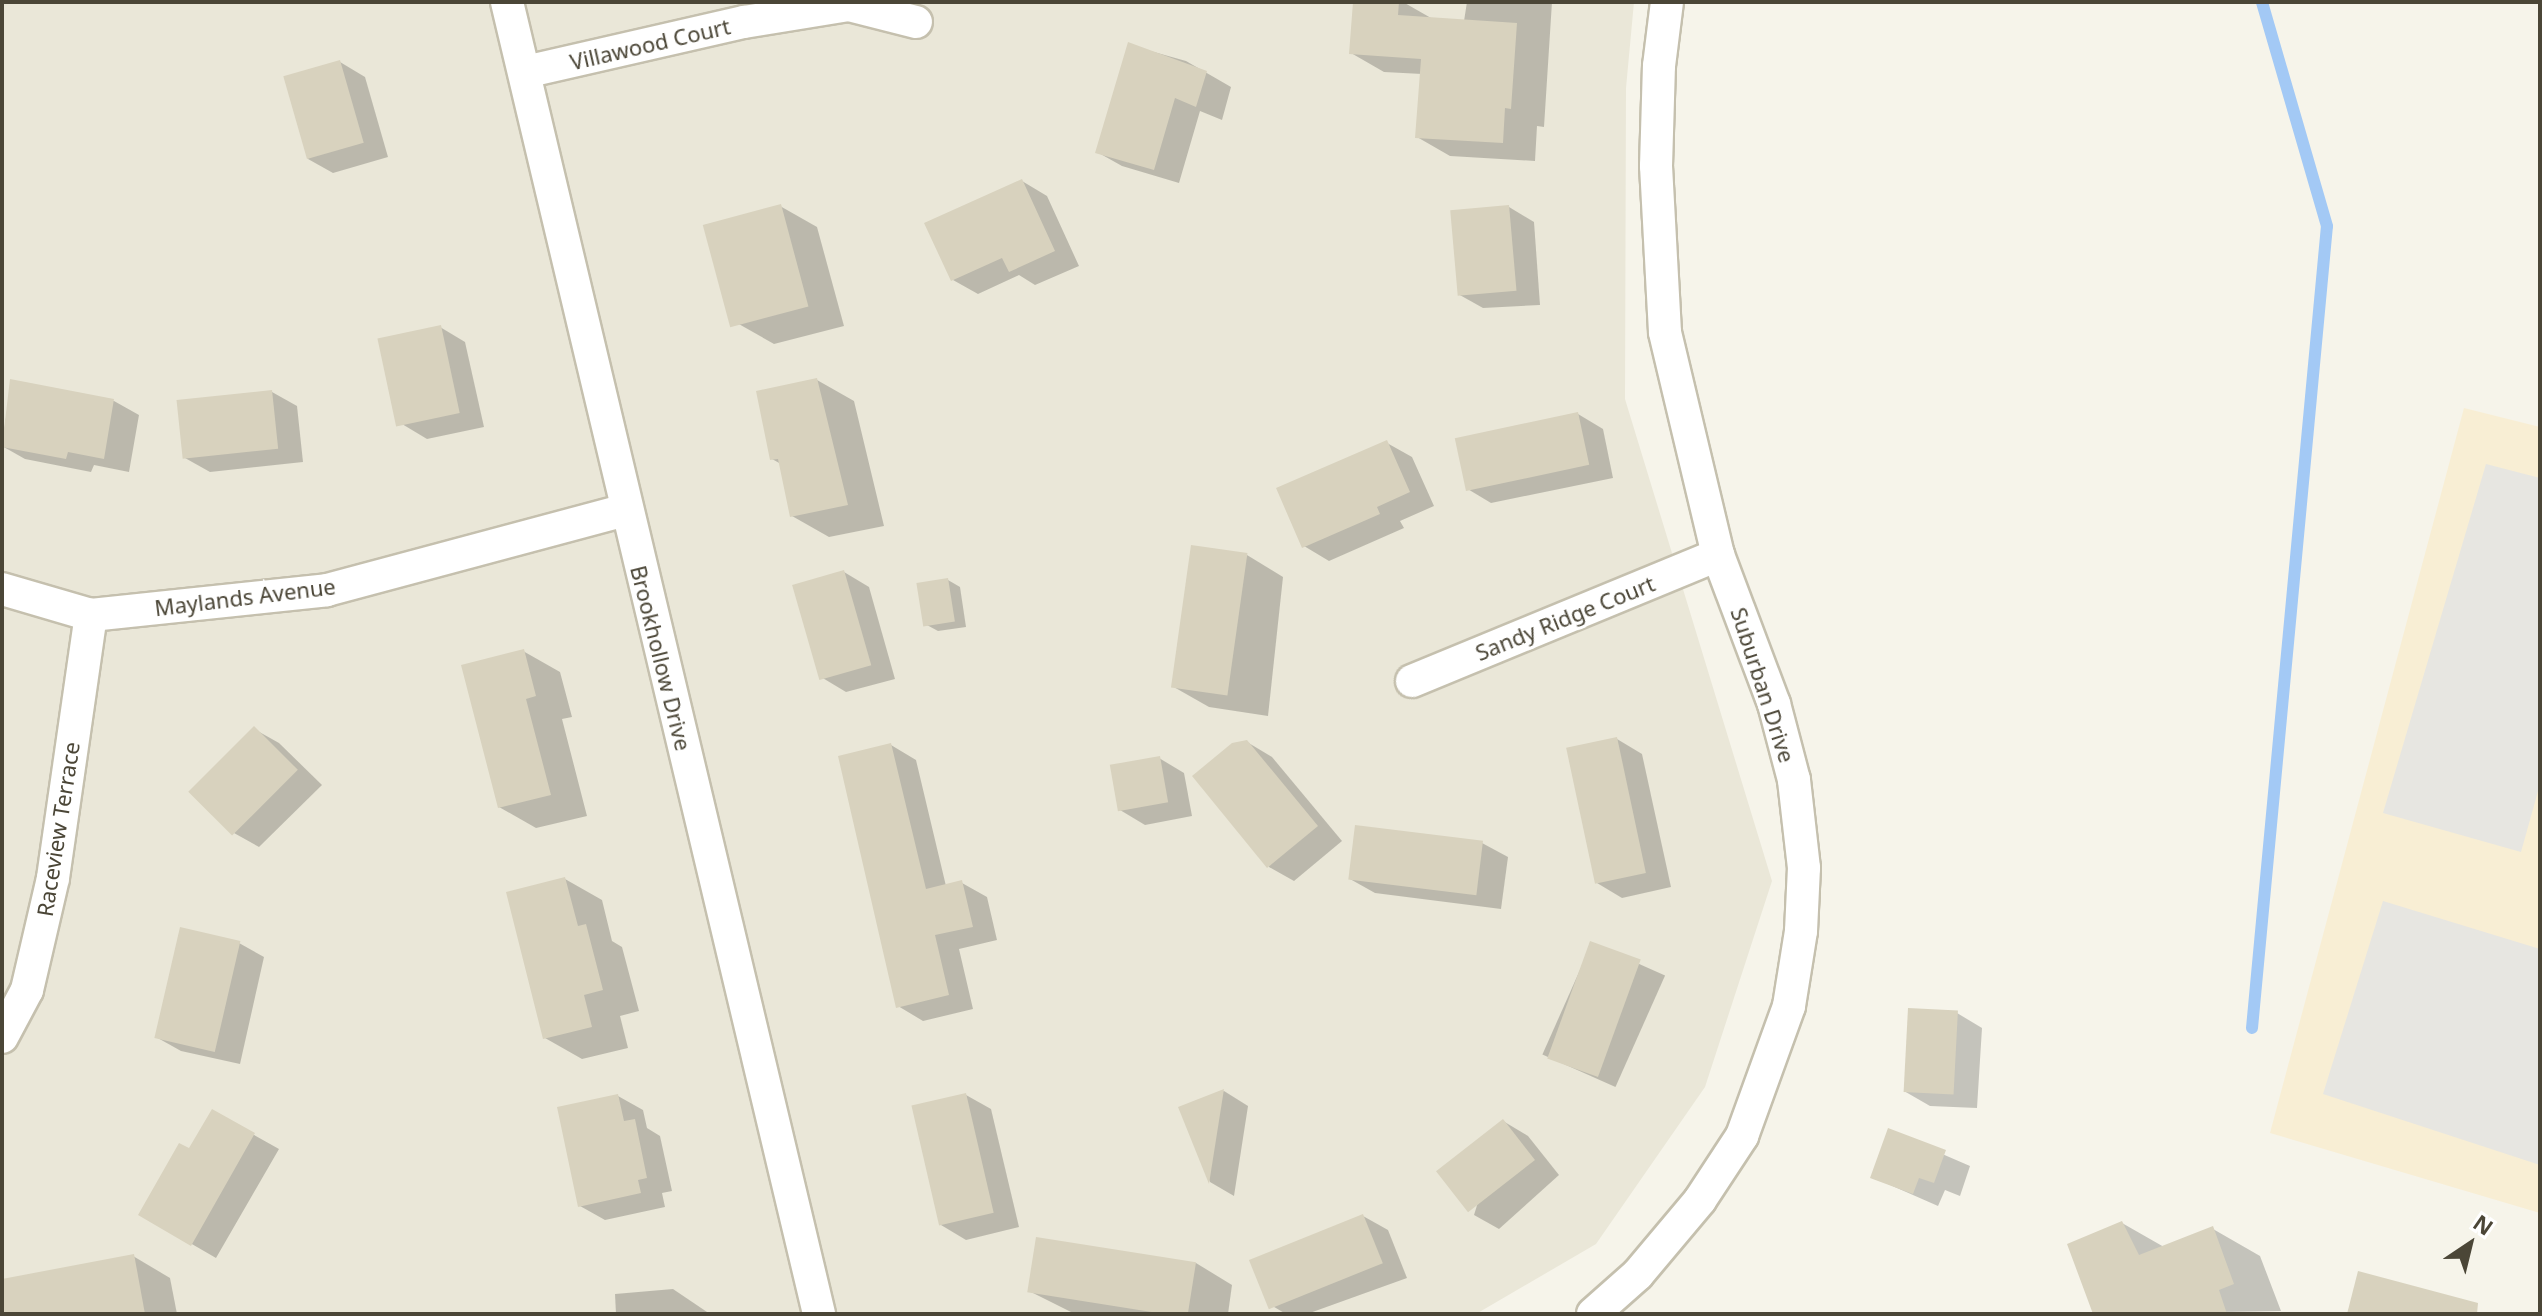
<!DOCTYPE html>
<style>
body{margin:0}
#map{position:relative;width:2542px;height:1316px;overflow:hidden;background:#f6f4ea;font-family:"Noto Sans",sans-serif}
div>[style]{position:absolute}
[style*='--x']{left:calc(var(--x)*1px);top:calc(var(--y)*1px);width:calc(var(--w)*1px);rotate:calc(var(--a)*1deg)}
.residential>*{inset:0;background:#eae7d8}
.commercial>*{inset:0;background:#f8eed4}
.parking>*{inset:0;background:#e7e6e1}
.shadow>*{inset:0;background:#0003;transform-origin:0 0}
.stream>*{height:12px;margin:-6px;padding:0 6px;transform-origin:6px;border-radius:6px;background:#a3c9f5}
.building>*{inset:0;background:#d8d2be;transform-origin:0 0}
.roads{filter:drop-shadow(2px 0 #c5c0ae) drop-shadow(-2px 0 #c5c0ae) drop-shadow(0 2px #c5c0ae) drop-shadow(0 -2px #c5c0ae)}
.minor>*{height:32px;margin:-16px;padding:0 16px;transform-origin:16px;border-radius:16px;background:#fff}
span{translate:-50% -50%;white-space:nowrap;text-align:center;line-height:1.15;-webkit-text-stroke:6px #fff;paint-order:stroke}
.street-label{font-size:22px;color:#4b4637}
.frame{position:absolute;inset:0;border:4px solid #4b4637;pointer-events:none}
.north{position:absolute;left:2430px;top:1204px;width:80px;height:80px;-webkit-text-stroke:6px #fff;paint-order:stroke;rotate:35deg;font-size:22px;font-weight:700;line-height:32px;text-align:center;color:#4b4637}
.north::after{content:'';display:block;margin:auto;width:28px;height:36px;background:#4b4637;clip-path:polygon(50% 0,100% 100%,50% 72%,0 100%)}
</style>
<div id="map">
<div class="residential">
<div style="clip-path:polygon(2px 2px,1634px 2px,1626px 88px,1625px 399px,1772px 881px,1705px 1087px,1596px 1244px,1476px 1314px,2px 1314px)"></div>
</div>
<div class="commercial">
<div style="clip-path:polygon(2464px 408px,2540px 427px,2540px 1213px,2270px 1133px)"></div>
</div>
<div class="parking">
<div style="clip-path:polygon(2486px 464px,2540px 478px,2540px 784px,2521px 852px,2383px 813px)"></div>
<div style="clip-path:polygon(2383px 901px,2540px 949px,2540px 1165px,2323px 1094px)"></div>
</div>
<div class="shadow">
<div style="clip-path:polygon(1355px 2px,1403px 2px,1431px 18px,1464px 21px,1467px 2px,1552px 2px,1544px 127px,1537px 126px,1535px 161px,1450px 156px,1417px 137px,1422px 74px,1384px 72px,1351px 53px)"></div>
<div style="clip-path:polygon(1129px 45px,1186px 61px,1231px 87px,1222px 120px,1200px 111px,1179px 183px,1122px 166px,1097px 152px)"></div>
<div style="clip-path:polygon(340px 62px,365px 77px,388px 157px,333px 173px,308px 159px)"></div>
<div style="clip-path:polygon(1022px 181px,1047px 196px,1079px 266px,1035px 285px,1019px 275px,978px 294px,953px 280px)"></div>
<div style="clip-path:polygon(780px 206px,817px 227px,844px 326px,774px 344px,737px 323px,705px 225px)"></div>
<div style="clip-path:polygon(1509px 207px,1534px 222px,1540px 305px,1483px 308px,1458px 294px)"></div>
<div style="clip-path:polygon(440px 327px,465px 342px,484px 427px,427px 439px,402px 424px)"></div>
<div style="clip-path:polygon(817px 380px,854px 401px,884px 526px,829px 537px,792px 516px,781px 464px,772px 459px)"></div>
<div style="clip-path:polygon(11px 382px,114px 401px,139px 415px,129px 472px,94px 465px,91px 472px,25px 459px,2px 446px)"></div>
<div style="clip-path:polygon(272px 392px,297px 406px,303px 462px,210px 472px,185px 458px)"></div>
<div style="clip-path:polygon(1578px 414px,1603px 429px,1613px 478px,1491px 503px,1466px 488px)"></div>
<div style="clip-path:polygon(1387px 443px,1412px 457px,1434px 506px,1400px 521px,1404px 528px,1329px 561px,1304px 546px)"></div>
<div style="clip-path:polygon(1247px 555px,1283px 577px,1268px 716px,1209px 707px,1172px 686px)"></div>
<div style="clip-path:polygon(844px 572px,869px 587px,895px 679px,846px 692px,821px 677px)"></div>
<div style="clip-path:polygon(948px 580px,960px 587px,966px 627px,938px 631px,925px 624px)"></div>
<div style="clip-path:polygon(523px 651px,560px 672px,572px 717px,562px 719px,587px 816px,536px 828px,499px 807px)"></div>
<div style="clip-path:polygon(254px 729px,279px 743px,322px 785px,259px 847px,234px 833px)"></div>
<div style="clip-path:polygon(1617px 739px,1642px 754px,1671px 887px,1622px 898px,1597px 883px)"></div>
<div style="clip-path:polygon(1247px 742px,1272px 757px,1342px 841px,1294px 881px,1269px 867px)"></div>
<div style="clip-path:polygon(891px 745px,916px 760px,946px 886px,962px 883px,987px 897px,997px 940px,959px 949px,973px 1009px,923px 1021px,898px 1006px)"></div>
<div style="clip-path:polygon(1159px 758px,1184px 773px,1192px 816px,1145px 825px,1120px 810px)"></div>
<div style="clip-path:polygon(1482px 843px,1508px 857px,1501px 909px,1375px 893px,1350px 879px)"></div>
<div style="clip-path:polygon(565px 879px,602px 900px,612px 941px,622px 947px,639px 1011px,620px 1016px,628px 1048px,582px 1059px,545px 1038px)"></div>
<div style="clip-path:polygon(239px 943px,264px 957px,240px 1064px,181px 1051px,156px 1037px)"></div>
<div style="left:1592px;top:943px;width:80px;height:122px;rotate:24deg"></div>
<div style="clip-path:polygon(1957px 1013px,1982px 1028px,1977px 1108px,1930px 1106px,1904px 1091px)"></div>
<div style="clip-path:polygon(1224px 1091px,1248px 1106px,1234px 1196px,1210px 1182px,1181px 1108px)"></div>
<div style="clip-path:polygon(966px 1095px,991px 1109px,1019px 1227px,966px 1240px,941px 1225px)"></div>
<div style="clip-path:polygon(618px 1096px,643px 1110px,647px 1128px,660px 1136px,672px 1191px,662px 1193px,665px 1207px,605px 1220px,580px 1206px)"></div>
<div style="clip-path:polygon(213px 1112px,279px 1149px,216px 1258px,140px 1214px,190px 1151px)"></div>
<div style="clip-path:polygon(1503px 1121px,1528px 1136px,1559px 1175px,1499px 1229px,1474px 1215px)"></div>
<div style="clip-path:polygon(1889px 1131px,1970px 1166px,1960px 1196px,1945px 1190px,1938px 1206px,1872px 1177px)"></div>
<div style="clip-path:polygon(1363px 1216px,1388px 1230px,1407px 1278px,1307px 1314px,1286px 1314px,1269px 1304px)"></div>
<div style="clip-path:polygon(2122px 1223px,2164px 1247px,2213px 1229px,2260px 1256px,2281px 1311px,2096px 1314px)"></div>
<div style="clip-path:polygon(133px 1256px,170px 1278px,177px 1314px,2px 1314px,2px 1281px)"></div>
<div style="clip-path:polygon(1196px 1263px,1232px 1285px,1228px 1314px,1075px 1314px,1029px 1291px)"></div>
<div style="clip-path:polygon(673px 1289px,710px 1314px,616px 1314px,615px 1294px)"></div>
</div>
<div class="stream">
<div style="--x:2252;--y:1028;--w:805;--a:-84.66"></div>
<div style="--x:2327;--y:226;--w:233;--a:-106.2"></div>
</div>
<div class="building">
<div style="clip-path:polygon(1353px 2px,1399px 2px,1398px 15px,1517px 23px,1511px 109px,1505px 108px,1503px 143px,1415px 138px,1421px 59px,1349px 54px)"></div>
<div style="clip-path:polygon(1128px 42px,1207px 71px,1196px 107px,1175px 98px,1154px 170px,1095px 153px)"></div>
<div style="left:340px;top:60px;width:86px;height:59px;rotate:74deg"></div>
<div style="clip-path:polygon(1022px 179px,1055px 251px,1009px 272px,1002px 258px,951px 281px,924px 223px)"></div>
<div style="left:781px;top:204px;width:106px;height:81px;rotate:75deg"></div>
<div style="left:1509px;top:205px;width:86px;height:59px;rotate:85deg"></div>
<div style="left:441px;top:325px;width:90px;height:65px;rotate:78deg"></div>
<div style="clip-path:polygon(817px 378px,848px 505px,790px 517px,778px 459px,770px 460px,756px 391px)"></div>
<div style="clip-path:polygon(10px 379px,114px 399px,104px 459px,68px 452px,66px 459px,2px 447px)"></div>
<div style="left:272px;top:390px;width:59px;height:96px;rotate:84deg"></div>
<div style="left:1578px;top:412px;width:54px;height:126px;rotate:78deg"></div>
<div style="clip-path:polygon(1387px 440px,1410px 492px,1377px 507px,1380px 514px,1302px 548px,1276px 488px)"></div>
<div style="left:1191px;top:545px;width:57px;height:144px;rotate:8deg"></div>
<div style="left:844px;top:570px;width:99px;height:54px;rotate:74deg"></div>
<div style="left:948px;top:578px;width:44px;height:32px;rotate:81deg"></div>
<div style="clip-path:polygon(524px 649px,536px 696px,526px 699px,551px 795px,498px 808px,461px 665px)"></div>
<div style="left:254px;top:726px;width:62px;height:93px;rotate:45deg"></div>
<div style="left:1617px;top:737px;width:139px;height:52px;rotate:78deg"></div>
<div style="clip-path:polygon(1247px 740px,1318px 826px,1267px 868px,1192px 776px,1232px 743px)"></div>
<div style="clip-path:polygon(891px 743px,926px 889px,962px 880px,973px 927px,935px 935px,949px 995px,896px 1008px,838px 756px)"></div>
<div style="left:1160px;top:756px;width:47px;height:51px;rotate:80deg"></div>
<div style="left:1355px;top:825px;width:129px;height:55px;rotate:7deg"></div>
<div style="clip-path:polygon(565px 877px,578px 926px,586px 924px,603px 990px,584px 995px,592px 1027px,543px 1039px,506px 892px)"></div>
<div style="left:180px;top:927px;width:62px;height:114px;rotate:13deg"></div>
<div style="left:1590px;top:941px;width:54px;height:125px;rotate:20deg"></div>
<div style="left:1908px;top:1008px;width:50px;height:84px;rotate:3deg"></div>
<div style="clip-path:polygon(1224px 1089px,1209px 1184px,1178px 1107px)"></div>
<div style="left:966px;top:1093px;width:123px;height:56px;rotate:77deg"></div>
<div style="clip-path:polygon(618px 1094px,624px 1121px,635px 1119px,647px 1178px,638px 1180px,641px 1193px,578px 1207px,557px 1107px)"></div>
<div style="clip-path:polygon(212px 1109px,255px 1133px,191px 1246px,138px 1215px,179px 1143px,189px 1148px)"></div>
<div style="left:1503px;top:1119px;width:52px;height:85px;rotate:52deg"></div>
<div style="clip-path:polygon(1888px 1128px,1946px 1150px,1934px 1183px,1919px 1178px,1913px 1194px,1870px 1178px)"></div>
<div style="left:1363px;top:1214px;width:53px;height:123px;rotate:68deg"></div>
<div style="clip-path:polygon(2122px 1221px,2139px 1255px,2213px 1226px,2234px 1284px,2219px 1290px,2227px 1314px,2093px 1314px,2067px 1244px)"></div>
<div style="left:1036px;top:1237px;width:162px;height:56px;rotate:9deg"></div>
<div style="clip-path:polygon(134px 1254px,145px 1314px,2px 1314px,2px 1279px)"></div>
<div style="clip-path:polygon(2358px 1271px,2478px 1303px,2477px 1314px,2347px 1314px)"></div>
</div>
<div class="roads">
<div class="minor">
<div style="--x:507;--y:2;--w:1349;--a:76.62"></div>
<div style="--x:525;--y:72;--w:225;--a:-12.9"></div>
<div style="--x:744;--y:22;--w:106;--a:-9.2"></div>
<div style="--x:849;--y:5;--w:69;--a:14.2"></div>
<div style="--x:2;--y:589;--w:93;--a:16.3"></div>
<div style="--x:91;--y:615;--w:237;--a:-6"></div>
<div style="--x:327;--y:590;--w:309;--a:-15"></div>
<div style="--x:1412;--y:681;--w:331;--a:-22.4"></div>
<div style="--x:2;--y:1037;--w:53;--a:-62"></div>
<div style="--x:27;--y:990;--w:115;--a:-76.9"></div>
<div style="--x:53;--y:878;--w:266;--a:-81.8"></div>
<div style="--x:1593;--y:1314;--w:60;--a:-41.6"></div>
<div style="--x:1638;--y:1274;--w:97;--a:-50"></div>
<div style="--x:1700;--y:1200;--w:77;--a:-56.7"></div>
<div style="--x:1742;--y:1136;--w:138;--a:-70.1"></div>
<div style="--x:1789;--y:1006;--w:76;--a:-80.9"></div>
<div style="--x:1801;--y:931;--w:63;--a:-87.3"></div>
<div style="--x:1804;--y:868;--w:89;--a:-96.5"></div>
<div style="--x:1794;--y:780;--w:79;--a:-104.7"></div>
<div style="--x:1774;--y:704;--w:159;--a:-110.6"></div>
<div style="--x:1718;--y:555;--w:229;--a:-103.4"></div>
<div style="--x:1665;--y:332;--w:166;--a:-93.1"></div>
<div style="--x:1656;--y:166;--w:100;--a:-88.3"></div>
<div style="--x:1659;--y:66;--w:64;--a:-82.9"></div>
</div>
</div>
<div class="street-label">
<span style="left:650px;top:44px;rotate:-13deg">Villawood Court</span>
<span style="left:245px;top:597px;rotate:-7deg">Maylands Avenue</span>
<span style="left:1565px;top:618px;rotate:-22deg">Sandy Ridge Court</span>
<span style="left:661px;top:658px;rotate:76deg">Brookhollow Drive</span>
<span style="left:1763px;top:685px;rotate:72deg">Suburban Drive</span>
<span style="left:58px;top:829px;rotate:-81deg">Raceview Terrace</span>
</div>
<div class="frame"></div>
<div class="north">N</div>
</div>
